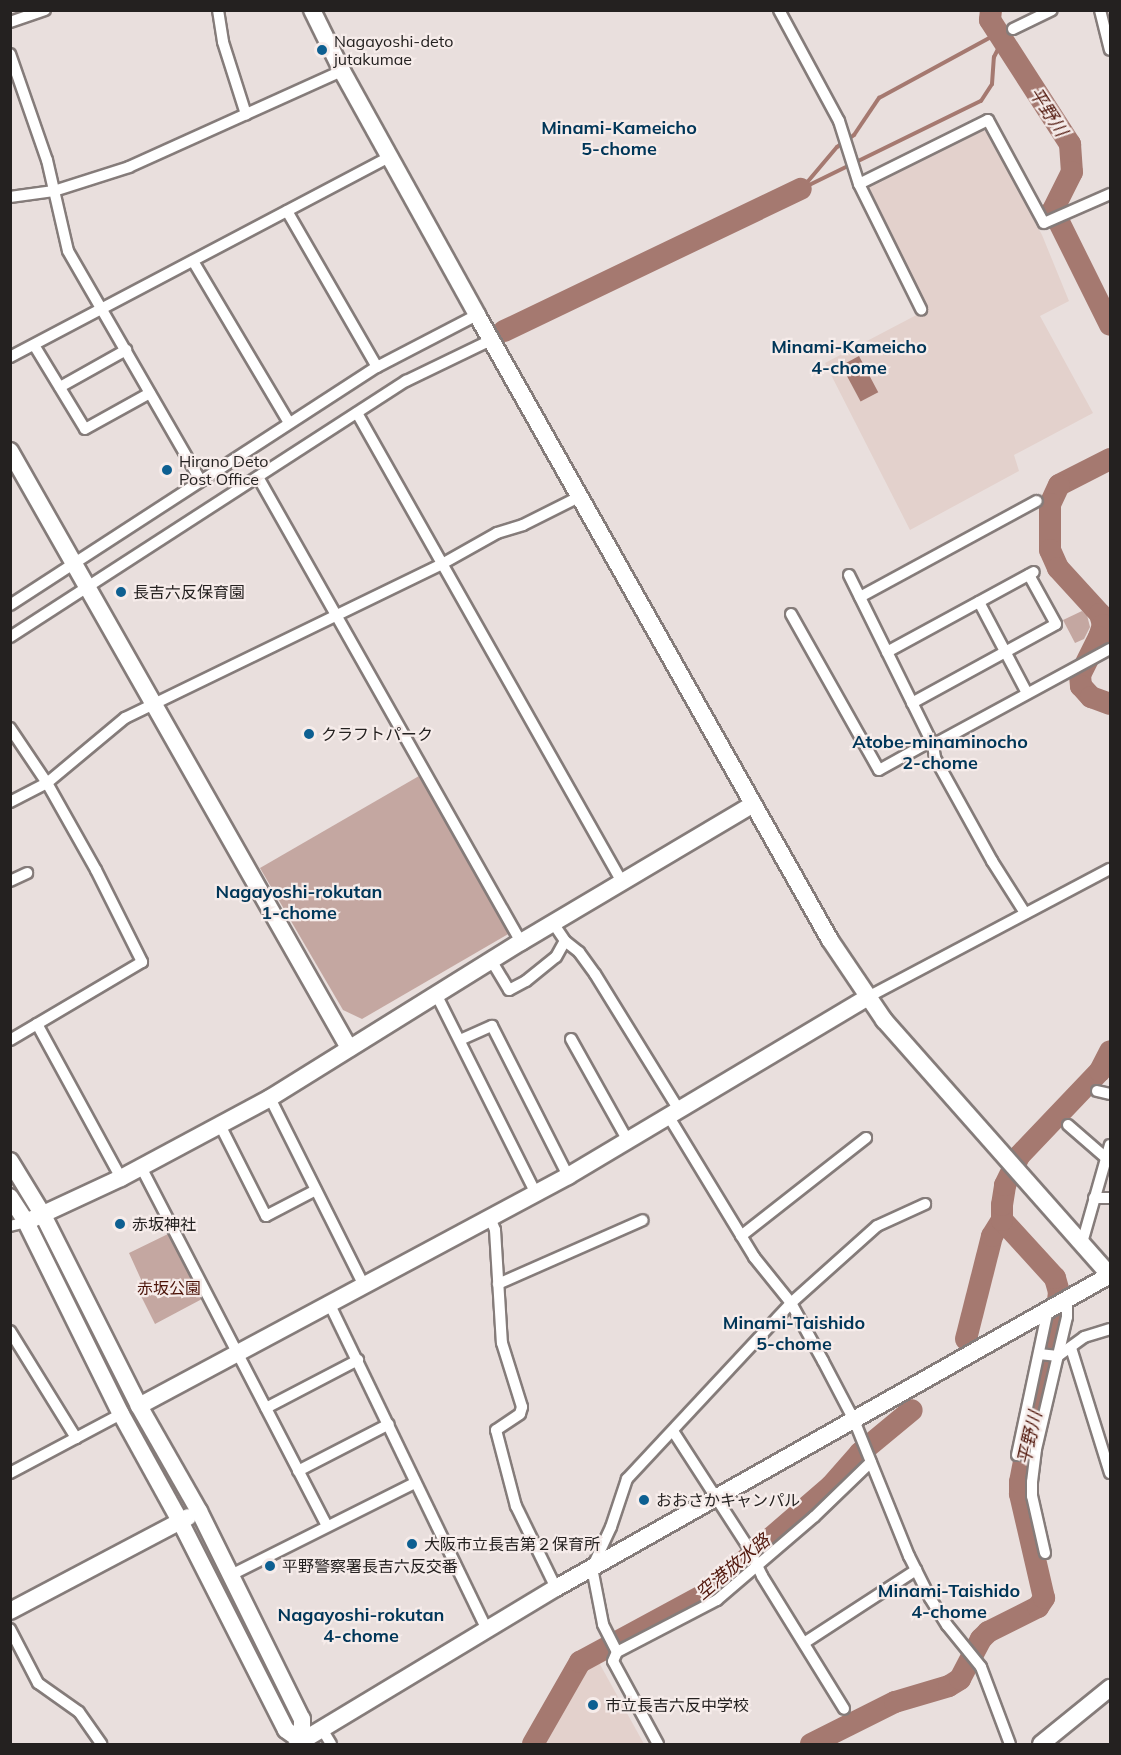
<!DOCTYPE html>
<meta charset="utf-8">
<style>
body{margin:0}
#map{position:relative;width:1121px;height:1755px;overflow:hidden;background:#e9dfdd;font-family:Mulish,"Noto Sans JP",sans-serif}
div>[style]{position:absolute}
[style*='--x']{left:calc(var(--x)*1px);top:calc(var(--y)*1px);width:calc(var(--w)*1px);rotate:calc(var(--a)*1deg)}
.built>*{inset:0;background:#e3d1cc}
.green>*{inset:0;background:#c4a7a1}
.water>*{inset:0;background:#a57970;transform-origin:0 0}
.stream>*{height:4px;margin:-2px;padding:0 2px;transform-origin:2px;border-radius:2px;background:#a57970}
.river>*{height:22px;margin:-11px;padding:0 11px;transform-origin:11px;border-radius:11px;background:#a57970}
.roads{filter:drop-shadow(2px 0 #857c7a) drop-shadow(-2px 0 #857c7a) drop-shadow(0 2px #857c7a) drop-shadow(0 -2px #857c7a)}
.street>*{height:10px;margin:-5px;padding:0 5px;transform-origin:5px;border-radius:5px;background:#fff}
.secondary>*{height:16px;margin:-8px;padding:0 8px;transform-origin:8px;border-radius:8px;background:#fff}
.dots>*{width:16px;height:16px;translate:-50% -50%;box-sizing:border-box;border:3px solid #f6ecea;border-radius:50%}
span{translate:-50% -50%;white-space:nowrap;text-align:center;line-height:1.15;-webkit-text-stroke:4.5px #f6ecea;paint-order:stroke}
.poi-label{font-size:16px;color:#242120}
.left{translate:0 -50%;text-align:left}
.park-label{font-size:16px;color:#4c1409}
.water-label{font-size:18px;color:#52190e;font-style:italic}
.neighbourhood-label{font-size:18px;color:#003658;font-weight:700}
.frame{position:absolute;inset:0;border:12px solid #242120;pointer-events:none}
</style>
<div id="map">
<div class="built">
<div style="clip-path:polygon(979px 129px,988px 132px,1042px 235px,1069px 301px,1040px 316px,1093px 413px,1014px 455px,1019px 471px,910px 530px,825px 363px,926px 310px,868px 191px,871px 182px)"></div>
<div style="clip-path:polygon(597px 1659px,644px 1744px,543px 1744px,586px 1666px)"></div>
</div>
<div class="green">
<div style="clip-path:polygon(1082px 611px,1087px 615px,1090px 627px,1084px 639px,1075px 643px,1063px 620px)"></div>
<div style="clip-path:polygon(419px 776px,510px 933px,362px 1019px,343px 1010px,260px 868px)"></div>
<div style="clip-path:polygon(168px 1234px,202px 1299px,155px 1324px,138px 1290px,144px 1286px,129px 1253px)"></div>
</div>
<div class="water">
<div style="left:859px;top:356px;width:41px;height:20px;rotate:62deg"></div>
</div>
<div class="stream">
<div style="--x:804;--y:186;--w:51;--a:-49.8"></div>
<div style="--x:837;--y:147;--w:21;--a:-35"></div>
<div style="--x:854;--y:135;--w:45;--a:-56"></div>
<div style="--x:879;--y:98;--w:136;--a:-28.6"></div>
<div style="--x:801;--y:189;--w:200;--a:-26.1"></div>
<div style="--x:981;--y:101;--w:20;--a:-57"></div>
<div style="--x:992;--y:84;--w:27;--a:-86"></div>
<div style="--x:994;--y:57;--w:18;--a:-63"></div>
</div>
<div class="river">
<div style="--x:991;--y:10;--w:10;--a:96"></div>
<div style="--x:990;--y:20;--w:148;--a:57.2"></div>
<div style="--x:1070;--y:144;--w:28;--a:86"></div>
<div style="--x:1072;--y:172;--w:42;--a:116.6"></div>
<div style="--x:1053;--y:210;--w:128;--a:63.6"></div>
<div style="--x:504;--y:331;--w:329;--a:-25.6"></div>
<div style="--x:1110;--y:459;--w:57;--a:153"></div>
<div style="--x:1059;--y:485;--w:21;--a:115"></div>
<div style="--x:1050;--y:504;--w:46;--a:90"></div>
<div style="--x:1050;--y:550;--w:20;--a:66"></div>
<div style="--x:1058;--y:568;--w:62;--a:47.6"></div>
<div style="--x:1100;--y:614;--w:11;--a:75"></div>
<div style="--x:1103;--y:625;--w:13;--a:108"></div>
<div style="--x:1099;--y:637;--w:42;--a:116.6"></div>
<div style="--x:1080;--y:675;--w:11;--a:85"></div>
<div style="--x:1081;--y:686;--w:15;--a:48"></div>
<div style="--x:1091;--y:697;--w:20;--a:20"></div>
<div style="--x:966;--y:1339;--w:106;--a:-75.8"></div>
<div style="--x:992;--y:1236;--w:19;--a:-58"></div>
<div style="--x:533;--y:1744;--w:95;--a:-60.2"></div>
<div style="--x:580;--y:1662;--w:145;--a:-28.5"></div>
<div style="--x:707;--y:1593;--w:164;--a:-40.8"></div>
<div style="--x:831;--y:1486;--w:44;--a:-48.7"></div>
<div style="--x:860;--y:1453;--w:67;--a:-39.6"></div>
<div style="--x:811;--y:1744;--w:94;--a:-26.6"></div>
<div style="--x:895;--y:1702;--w:56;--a:-16.5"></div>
<div style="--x:949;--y:1686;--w:13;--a:-32"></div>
<div style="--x:960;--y:1679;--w:45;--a:-62.3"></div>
<div style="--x:981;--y:1639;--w:10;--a:-45"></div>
<div style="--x:988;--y:1632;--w:56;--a:-26.6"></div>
<div style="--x:1038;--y:1607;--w:11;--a:-56"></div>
<div style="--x:1044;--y:1598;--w:107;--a:-103"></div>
<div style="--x:1020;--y:1494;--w:12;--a:-90"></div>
<div style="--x:1020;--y:1482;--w:90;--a:-79.1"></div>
<div style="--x:1037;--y:1394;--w:62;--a:-74.2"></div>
<div style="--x:1054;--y:1334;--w:42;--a:-83.2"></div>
<div style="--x:1059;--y:1292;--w:15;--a:-106"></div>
<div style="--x:1055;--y:1278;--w:79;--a:-132.4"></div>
<div style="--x:1002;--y:1220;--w:15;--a:-90"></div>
<div style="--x:1002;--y:1205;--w:20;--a:-81"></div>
<div style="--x:1005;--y:1185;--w:32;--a:-64"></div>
<div style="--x:1019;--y:1156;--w:117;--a:-46.4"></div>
<div style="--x:1100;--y:1071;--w:22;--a:-63"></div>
</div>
<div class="roads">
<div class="street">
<div style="--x:218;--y:10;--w:32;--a:81"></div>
<div style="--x:223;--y:42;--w:76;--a:72.3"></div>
<div style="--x:779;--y:10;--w:126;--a:61.6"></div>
<div style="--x:839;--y:121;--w:66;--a:72.4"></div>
<div style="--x:859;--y:184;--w:140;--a:63.6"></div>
<div style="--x:1100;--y:10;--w:41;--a:76"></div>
<div style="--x:10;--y:22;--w:37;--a:-19"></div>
<div style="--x:1013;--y:29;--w:43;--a:-26"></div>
<div style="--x:10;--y:54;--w:112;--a:70.8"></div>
<div style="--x:47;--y:160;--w:93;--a:77"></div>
<div style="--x:68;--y:251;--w:264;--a:60"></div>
<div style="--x:859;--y:184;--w:144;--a:-26.4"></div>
<div style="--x:988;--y:120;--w:117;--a:61.5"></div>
<div style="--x:1044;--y:223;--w:72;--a:-23.7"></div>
<div style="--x:10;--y:197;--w:44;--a:-7.8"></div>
<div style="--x:54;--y:191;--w:79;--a:-17.7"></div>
<div style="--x:129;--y:167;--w:234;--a:-24.3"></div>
<div style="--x:287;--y:211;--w:180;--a:60"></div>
<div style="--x:193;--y:261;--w:188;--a:59.3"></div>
<div style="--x:34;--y:345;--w:98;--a:58.7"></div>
<div style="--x:85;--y:429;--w:74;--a:-29"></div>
<div style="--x:10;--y:357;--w:429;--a:-27.8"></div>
<div style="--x:60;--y:387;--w:76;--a:-29.3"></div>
<div style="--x:357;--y:413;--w:539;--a:60.53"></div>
<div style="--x:258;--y:477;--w:534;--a:60.51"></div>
<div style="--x:849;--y:575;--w:190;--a:63.7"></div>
<div style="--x:933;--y:745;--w:13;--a:81"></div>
<div style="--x:935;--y:758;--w:118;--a:61"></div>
<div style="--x:992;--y:861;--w:62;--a:57.6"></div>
<div style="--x:860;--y:597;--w:201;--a:-28.5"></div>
<div style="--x:979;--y:602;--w:103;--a:62.2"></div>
<div style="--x:10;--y:605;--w:437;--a:-33"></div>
<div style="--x:377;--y:367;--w:113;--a:-27.5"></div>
<div style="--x:791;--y:614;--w:179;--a:60.6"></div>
<div style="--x:879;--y:770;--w:60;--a:-29.1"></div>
<div style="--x:10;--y:637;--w:472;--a:-32.9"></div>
<div style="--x:406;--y:381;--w:94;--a:-25.8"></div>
<div style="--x:887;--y:652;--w:167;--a:-28.6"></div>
<div style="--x:912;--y:703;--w:164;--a:-28.7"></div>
<div style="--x:1056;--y:624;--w:56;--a:-118.9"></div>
<div style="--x:10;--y:728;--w:66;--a:56.1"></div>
<div style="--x:47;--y:783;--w:100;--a:60.6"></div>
<div style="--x:96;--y:870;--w:103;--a:63.4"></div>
<div style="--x:142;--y:962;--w:153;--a:149.4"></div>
<div style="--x:933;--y:745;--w:201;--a:-28.5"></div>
<div style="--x:10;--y:802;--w:42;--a:-27.2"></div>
<div style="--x:47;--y:783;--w:102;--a:-39.8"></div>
<div style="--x:125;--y:718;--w:352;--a:-25.9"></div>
<div style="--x:442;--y:564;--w:63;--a:-29.4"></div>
<div style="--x:497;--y:533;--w:27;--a:-17"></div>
<div style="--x:523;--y:525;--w:63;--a:-26.6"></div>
<div style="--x:10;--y:881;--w:19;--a:-25"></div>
<div style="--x:553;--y:923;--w:22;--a:56"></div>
<div style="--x:565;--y:941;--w:18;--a:38"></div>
<div style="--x:579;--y:952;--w:27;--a:54"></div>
<div style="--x:595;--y:974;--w:160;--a:58.3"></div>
<div style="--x:491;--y:960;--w:35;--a:59"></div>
<div style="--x:509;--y:990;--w:19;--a:-28"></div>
<div style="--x:526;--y:981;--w:38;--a:-39"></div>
<div style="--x:556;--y:957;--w:18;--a:-61"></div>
<div style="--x:436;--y:994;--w:224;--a:63.4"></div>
<div style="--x:868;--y:997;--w:274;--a:-27.9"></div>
<div style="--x:37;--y:1024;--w:175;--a:61.4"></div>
<div style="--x:571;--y:1039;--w:117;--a:60.8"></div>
<div style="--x:460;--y:1040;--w:35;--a:-24"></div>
<div style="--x:492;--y:1026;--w:168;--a:63.1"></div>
<div style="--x:1097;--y:1091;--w:13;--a:13"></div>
<div style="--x:270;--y:1098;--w:210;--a:63.4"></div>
<div style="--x:669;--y:1117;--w:164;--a:58.7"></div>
<div style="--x:754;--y:1257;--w:59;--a:51.2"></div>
<div style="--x:791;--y:1303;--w:66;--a:61.1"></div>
<div style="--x:823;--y:1361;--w:67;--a:62.3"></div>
<div style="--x:854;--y:1420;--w:147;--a:68"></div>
<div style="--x:909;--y:1556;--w:47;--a:63.4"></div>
<div style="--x:930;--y:1598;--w:32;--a:58"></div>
<div style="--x:947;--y:1625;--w:54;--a:51"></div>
<div style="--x:981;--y:1667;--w:82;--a:69.4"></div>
<div style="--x:220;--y:1125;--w:102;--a:63.2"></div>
<div style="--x:266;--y:1216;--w:56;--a:-27.5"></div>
<div style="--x:1068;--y:1125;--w:50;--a:41"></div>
<div style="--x:141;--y:1167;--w:404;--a:62.6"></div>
<div style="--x:1094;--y:1198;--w:16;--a:0"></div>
<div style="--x:490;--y:1218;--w:13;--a:67"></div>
<div style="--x:495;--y:1230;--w:113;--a:86.5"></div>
<div style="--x:502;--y:1343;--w:67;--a:72.6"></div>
<div style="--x:522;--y:1407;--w:7;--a:106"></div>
<div style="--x:520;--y:1414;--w:29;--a:146"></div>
<div style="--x:496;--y:1430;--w:79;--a:75.3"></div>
<div style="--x:516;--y:1506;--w:91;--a:64"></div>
<div style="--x:10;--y:1226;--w:16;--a:-14"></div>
<div style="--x:741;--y:1236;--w:159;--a:-38.1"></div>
<div style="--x:1082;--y:1243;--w:102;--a:-74.1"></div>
<div style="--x:498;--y:1284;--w:158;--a:-23.8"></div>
<div style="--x:330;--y:1305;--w:361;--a:64.2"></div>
<div style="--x:10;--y:1331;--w:126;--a:58.3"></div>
<div style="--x:1071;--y:1348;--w:131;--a:72.7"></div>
<div style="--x:1039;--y:1354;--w:19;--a:6"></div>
<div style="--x:1058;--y:1356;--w:32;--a:-36"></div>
<div style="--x:1084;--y:1337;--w:27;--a:-17"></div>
<div style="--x:266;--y:1408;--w:104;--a:-27.6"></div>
<div style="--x:673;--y:1431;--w:138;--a:57.1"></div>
<div style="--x:748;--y:1547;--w:32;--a:64"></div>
<div style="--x:762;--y:1576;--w:156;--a:58.3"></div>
<div style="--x:1017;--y:1455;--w:149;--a:-78"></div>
<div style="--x:298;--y:1471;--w:102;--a:-27.3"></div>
<div style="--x:10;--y:1473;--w:126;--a:-28"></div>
<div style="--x:1045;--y:1553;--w:58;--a:-102.8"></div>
<div style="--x:1032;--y:1496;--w:14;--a:-90"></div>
<div style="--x:1032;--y:1482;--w:33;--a:-83"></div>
<div style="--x:1036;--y:1449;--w:136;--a:-76.8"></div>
<div style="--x:1067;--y:1317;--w:18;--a:-90"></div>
<div style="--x:231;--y:1575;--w:206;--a:-26.6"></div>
<div style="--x:10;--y:1629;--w:61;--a:62.6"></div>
<div style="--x:38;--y:1683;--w:50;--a:35.3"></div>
<div style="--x:79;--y:1712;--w:39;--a:55"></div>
<div style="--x:804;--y:1643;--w:134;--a:-33.1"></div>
<div style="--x:617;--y:1652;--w:113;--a:-27.5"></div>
<div style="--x:717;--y:1600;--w:128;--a:-40.6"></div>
<div style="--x:814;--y:1517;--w:79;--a:-44"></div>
<div style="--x:322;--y:1729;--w:17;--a:59"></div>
<div style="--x:658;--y:1744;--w:94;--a:-118.5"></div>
<div style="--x:613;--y:1661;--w:10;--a:-66"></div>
<div style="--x:617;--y:1652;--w:31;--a:-117"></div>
<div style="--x:603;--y:1624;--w:57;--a:-101.1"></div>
<div style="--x:592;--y:1568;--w:45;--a:-65.1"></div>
<div style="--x:611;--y:1527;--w:51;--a:-71.6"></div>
<div style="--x:627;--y:1479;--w:241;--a:-47"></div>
<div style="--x:791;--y:1303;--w:115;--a:-41.8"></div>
<div style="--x:877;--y:1226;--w:53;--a:-24.6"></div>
</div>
<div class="secondary">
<div style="--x:312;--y:10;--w:68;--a:63.8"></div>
<div style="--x:342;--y:71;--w:279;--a:61"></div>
<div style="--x:477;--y:315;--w:718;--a:60.54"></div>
<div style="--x:830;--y:940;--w:97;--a:56"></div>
<div style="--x:884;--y:1020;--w:341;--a:48.5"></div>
<div style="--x:10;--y:451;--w:687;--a:60.41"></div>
<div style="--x:10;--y:1161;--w:63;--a:58.6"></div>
<div style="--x:43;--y:1215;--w:214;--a:63.3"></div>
<div style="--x:139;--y:1406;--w:121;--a:60.3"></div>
<div style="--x:199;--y:1511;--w:232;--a:63.7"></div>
<div style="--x:302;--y:1719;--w:22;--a:90"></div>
<div style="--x:10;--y:1197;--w:30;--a:57"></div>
<div style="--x:26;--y:1222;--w:214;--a:63.7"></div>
<div style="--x:121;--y:1414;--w:122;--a:61.1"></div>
<div style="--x:180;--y:1521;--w:234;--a:63.1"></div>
<div style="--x:286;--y:1730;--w:19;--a:35"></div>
<div style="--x:26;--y:1222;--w:105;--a:-24.9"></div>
<div style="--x:121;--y:1178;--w:169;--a:-28.2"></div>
<div style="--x:270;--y:1098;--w:296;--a:-31.9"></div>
<div style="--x:521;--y:942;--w:270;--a:-30.7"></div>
<div style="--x:139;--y:1406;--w:487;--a:-28.2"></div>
<div style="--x:568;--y:1176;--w:349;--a:-30.8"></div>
<div style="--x:10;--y:1611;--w:201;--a:-27.8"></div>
<div style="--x:297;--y:1744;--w:302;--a:-31.1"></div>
<div style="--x:556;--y:1588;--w:636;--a:-29.47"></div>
<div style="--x:1041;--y:1744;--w:89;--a:-39.1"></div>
</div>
</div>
<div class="dots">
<div style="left:322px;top:50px;background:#0d5f91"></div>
<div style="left:167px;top:470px;background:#0d5f91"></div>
<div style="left:121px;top:592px;background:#0d5f91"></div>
<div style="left:309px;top:734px;background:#0d5f91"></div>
<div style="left:120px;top:1224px;background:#0d5f91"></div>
<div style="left:644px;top:1500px;background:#0d5f91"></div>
<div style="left:412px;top:1544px;background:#0d5f91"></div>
<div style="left:270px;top:1566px;background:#0d5f91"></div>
<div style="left:593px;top:1705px;background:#0d5f91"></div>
</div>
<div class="poi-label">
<span class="left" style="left:334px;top:50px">Nagayoshi-deto<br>jutakumae</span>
<span class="left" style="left:179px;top:470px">Hirano Deto<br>Post Office</span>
<span class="left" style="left:133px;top:592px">長吉六反保育園</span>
<span class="left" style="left:321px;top:734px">クラフトパーク</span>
<span class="left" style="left:132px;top:1224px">赤坂神社</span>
<span class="left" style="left:656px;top:1500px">おおさかキャンパル</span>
<span class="left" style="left:424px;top:1544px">大阪市立長吉第２保育所</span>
<span class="left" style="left:282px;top:1566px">平野警察署長吉六反交番</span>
<span class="left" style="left:605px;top:1705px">市立長吉六反中学校</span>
</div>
<div class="park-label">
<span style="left:169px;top:1288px">赤坂公園</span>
</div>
<div class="water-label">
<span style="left:1048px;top:112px;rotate:57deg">平野川</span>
<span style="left:1030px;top:1438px;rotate:-77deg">平野川</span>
<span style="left:733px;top:1567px;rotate:-40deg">空港放水路</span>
</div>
<div class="neighbourhood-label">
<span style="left:619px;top:139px">Minami-Kameicho<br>5-chome</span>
<span style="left:849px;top:358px">Minami-Kameicho<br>4-chome</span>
<span style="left:940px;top:753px">Atobe-minaminocho<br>2-chome</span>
<span style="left:299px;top:903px">Nagayoshi-rokutan<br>1-chome</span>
<span style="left:794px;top:1334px">Minami-Taishido<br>5-chome</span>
<span style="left:949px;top:1602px">Minami-Taishido<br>4-chome</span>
<span style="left:361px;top:1626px">Nagayoshi-rokutan<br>4-chome</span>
</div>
<div class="frame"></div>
</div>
